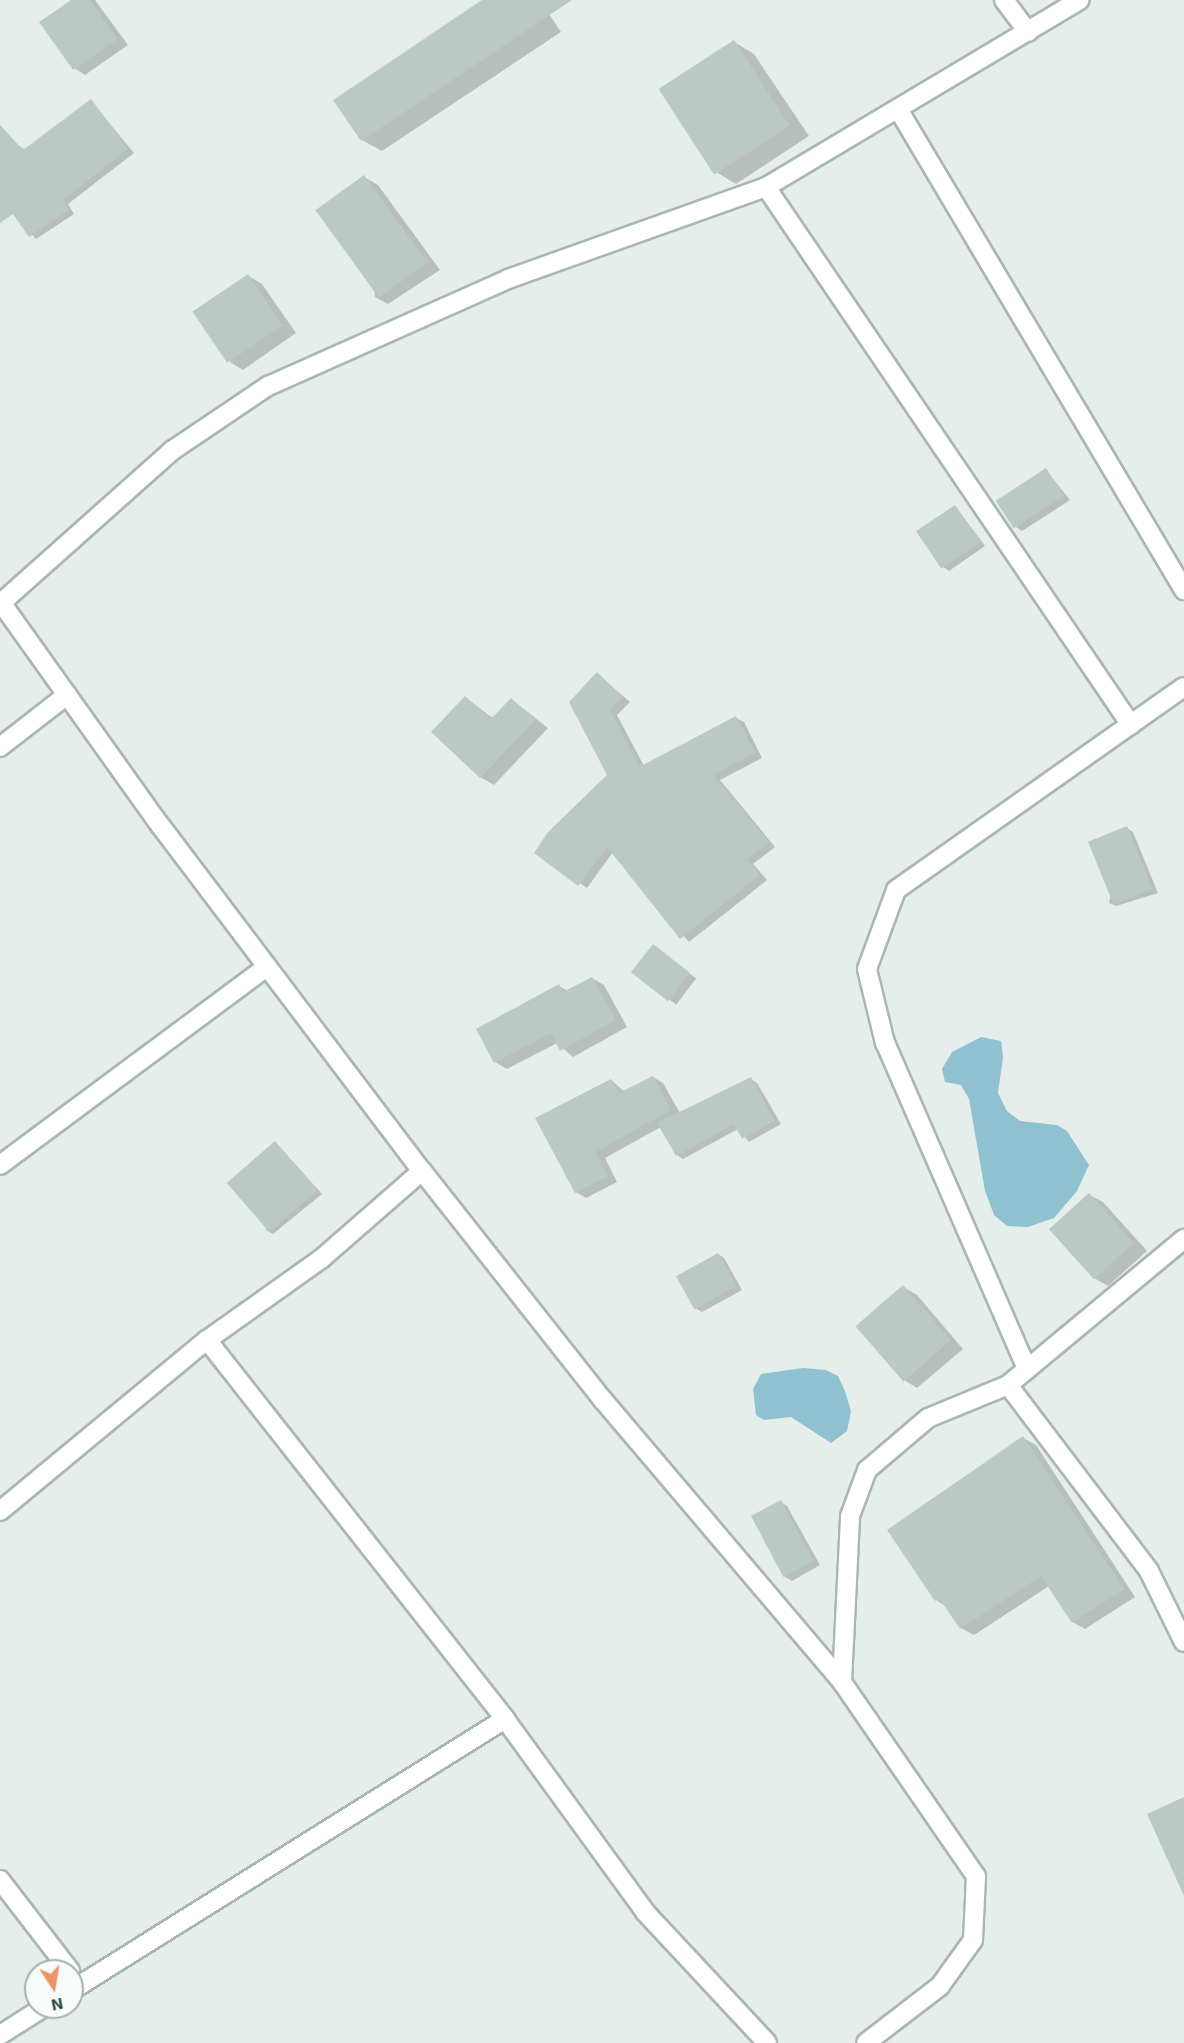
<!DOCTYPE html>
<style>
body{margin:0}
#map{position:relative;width:1184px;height:2043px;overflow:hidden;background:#e6eeeb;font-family:"Exo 2",sans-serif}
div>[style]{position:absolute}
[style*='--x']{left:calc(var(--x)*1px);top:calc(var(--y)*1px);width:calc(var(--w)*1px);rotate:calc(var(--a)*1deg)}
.water>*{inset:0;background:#90c1d1}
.shadow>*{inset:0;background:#0003;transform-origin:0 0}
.building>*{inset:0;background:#bbc9c5;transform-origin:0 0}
.roads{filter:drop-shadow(2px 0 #a8b7b3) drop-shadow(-2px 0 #a8b7b3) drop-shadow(0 2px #a8b7b3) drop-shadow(0 -2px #a8b7b3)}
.minor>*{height:18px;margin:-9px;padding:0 9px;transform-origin:9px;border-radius:9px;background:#fff}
span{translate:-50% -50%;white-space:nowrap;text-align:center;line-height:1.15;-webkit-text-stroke:5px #f7fbf9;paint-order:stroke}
.north{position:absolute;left:24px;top:1959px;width:60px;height:60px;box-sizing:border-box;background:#f7fbf9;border:2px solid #a3b1ad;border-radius:50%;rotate:168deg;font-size:16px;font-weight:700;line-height:24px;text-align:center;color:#25413c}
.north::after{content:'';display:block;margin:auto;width:21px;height:27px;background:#ef9364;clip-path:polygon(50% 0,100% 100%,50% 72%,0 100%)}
</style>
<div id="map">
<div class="water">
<div style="clip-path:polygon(981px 1037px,1001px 1041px,1003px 1057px,998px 1093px,1007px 1111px,1020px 1121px,1057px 1125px,1067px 1131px,1089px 1165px,1077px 1191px,1054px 1218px,1028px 1227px,1007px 1226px,994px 1215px,985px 1191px,969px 1099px,961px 1085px,945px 1082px,942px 1069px,952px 1052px)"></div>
<div style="clip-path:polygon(803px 1368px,826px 1370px,838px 1376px,845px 1391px,851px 1411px,847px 1431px,831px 1443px,791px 1417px,764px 1420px,756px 1415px,753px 1389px,761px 1374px)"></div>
</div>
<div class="shadow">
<div style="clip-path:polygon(73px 0,95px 0,128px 45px,85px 75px,74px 68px)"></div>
<div style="clip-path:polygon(485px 0,540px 0,561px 32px,382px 151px,362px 140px)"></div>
<div style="clip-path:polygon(734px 42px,754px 54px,809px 136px,736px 184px,716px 172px,662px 90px)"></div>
<div style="clip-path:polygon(91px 101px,134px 153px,68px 204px,74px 214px,36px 239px,0 200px,0 154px,14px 142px,25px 150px)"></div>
<div style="clip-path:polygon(364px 177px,378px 185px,440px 270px,388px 304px,375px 297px)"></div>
<div style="clip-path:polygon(248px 276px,262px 284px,296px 333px,243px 370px,230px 362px)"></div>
<div style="clip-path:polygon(1046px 470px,1070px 500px,1022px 531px,1016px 527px)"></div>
<div style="clip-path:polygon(956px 507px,985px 546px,949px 571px,943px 567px)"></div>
<div style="clip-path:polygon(597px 674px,630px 702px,617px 715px,644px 766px,736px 718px,744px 722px,762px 758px,720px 780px,775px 847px,753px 864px,767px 880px,689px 942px,613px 852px,587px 888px,536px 852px,608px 775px)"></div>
<div style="clip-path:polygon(466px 698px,494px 719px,511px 699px,548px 728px,494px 785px,480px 777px)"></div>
<div style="clip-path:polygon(1127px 828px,1133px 832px,1158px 893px,1116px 906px,1109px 903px)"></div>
<div style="left:653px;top:946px;width:54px;height:33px;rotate:37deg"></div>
<div style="clip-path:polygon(592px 978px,604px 985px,627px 1027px,573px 1057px,557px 1043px,507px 1069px,495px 1062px,559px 986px,568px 991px)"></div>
<div style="clip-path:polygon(653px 1077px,663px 1083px,680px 1113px,751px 1079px,757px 1083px,781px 1124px,749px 1142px,738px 1129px,683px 1159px,677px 1155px,661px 1127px,605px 1158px,617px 1182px,586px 1198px,576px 1192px,611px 1080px,625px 1092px)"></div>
<div style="clip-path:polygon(275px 1142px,322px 1194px,273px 1234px,266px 1230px)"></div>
<div style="clip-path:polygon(1089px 1195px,1103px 1202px,1147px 1251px,1108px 1286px,1094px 1278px)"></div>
<div style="clip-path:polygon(718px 1254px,724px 1258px,742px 1290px,702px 1312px,695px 1308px)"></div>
<div style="clip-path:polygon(903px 1287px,917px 1295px,963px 1349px,917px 1388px,904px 1380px)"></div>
<div style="clip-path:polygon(1023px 1438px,1036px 1445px,1135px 1597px,1085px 1629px,1073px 1622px,1049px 1586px,974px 1635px,961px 1628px,947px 1607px,936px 1600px)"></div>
<div style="clip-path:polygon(781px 1502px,787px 1506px,820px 1565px,792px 1581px,785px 1577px)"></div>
</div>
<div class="building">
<div style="clip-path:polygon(71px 0,90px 0,117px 39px,73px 70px,39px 22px)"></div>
<div style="clip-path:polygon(482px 0,572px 0,361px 141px,333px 100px)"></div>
<div style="left:734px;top:40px;width:102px;height:90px;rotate:57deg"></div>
<div style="clip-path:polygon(91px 99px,128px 149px,63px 200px,69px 210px,29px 237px,13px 214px,0 223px,0 125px,23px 150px)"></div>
<div style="left:364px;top:175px;width:108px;height:60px;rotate:54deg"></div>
<div style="left:248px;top:274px;width:62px;height:67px;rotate:56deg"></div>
<div style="left:1046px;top:468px;width:33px;height:60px;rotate:57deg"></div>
<div style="left:955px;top:505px;width:45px;height:47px;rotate:56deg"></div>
<div style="clip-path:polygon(597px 672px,623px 697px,610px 710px,639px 767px,736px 716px,755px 753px,713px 775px,769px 842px,747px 860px,760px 875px,680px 939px,607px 847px,578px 886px,534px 853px,548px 832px,607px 775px,569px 702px)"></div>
<div style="clip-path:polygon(465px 696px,491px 719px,511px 698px,535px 720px,480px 778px,431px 732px)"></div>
<div style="left:1127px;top:826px;width:68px;height:42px;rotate:68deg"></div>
<div style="left:653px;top:944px;width:47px;height:36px;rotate:38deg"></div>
<div style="clip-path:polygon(592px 977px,616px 1020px,560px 1051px,551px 1033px,494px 1063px,476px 1029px,559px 984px,563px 992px)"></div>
<div style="clip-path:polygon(653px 1076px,671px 1110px,595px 1152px,608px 1176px,575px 1193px,535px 1118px,611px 1079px,619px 1093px)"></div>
<div style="clip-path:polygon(751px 1077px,775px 1121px,742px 1139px,734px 1124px,676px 1156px,657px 1123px)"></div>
<div style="left:275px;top:1141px;width:65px;height:64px;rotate:49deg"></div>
<div style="left:1089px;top:1193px;width:67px;height:54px;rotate:48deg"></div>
<div style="left:718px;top:1253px;width:38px;height:48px;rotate:61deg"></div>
<div style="left:903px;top:1285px;width:73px;height:63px;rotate:49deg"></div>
<div style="clip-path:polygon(1023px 1436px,1124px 1589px,1072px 1623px,1041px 1576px,960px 1629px,939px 1598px,935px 1601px,887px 1530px)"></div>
<div style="left:781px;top:1500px;width:69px;height:34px;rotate:62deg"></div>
<div style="clip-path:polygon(1184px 1797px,1184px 1896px,1147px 1814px)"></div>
</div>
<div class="roads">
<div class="minor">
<div style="--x:1004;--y:0;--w:40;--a:53"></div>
<div style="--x:898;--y:109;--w:560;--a:59.26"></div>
<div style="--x:766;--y:187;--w:650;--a:55.85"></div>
<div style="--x:0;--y:601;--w:275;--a:54.5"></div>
<div style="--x:160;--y:825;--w:434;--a:52.9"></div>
<div style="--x:422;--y:1171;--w:134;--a:138.9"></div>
<div style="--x:321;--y:1259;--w:140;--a:144.6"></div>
<div style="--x:207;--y:1340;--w:482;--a:51.8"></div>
<div style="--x:505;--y:1719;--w:238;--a:54"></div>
<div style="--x:645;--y:1912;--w:179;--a:47"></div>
<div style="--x:1;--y:603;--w:230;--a:-41.7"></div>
<div style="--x:173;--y:450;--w:115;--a:-34"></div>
<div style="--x:268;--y:386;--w:263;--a:-24"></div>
<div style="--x:508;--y:279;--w:274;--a:-19.6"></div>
<div style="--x:766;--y:187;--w:365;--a:-30.8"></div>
<div style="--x:0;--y:747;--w:85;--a:-37.8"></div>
<div style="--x:0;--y:1165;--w:332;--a:-36.6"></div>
<div style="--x:422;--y:1171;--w:292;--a:51.7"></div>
<div style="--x:603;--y:1400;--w:370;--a:49.7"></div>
<div style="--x:842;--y:1682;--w:236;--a:55.4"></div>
<div style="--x:976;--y:1876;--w:64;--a:92.7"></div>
<div style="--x:973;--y:1940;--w:57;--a:125.7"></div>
<div style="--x:940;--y:1986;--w:93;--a:142.4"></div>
<div style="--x:1027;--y:1369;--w:356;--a:-113.5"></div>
<div style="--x:885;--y:1043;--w:76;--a:-103.7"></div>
<div style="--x:867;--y:969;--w:84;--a:-69.8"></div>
<div style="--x:896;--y:890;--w:352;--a:-35.2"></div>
<div style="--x:1008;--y:1385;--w:233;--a:52.8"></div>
<div style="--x:1149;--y:1571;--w:79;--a:63.8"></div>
<div style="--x:0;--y:1511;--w:268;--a:-39.6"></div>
<div style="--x:842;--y:1682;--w:166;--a:-87.2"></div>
<div style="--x:850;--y:1516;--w:49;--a:-69.7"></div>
<div style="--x:867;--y:1470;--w:80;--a:-40.4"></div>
<div style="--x:928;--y:1418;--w:87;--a:-22.4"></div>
<div style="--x:1008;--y:1385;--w:229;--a:-39.7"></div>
<div style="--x:0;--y:1880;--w:115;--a:52.4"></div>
<div style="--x:72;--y:1990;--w:511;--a:-32.04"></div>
<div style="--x:0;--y:2035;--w:52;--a:-32.5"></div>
</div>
</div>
<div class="north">N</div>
</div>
